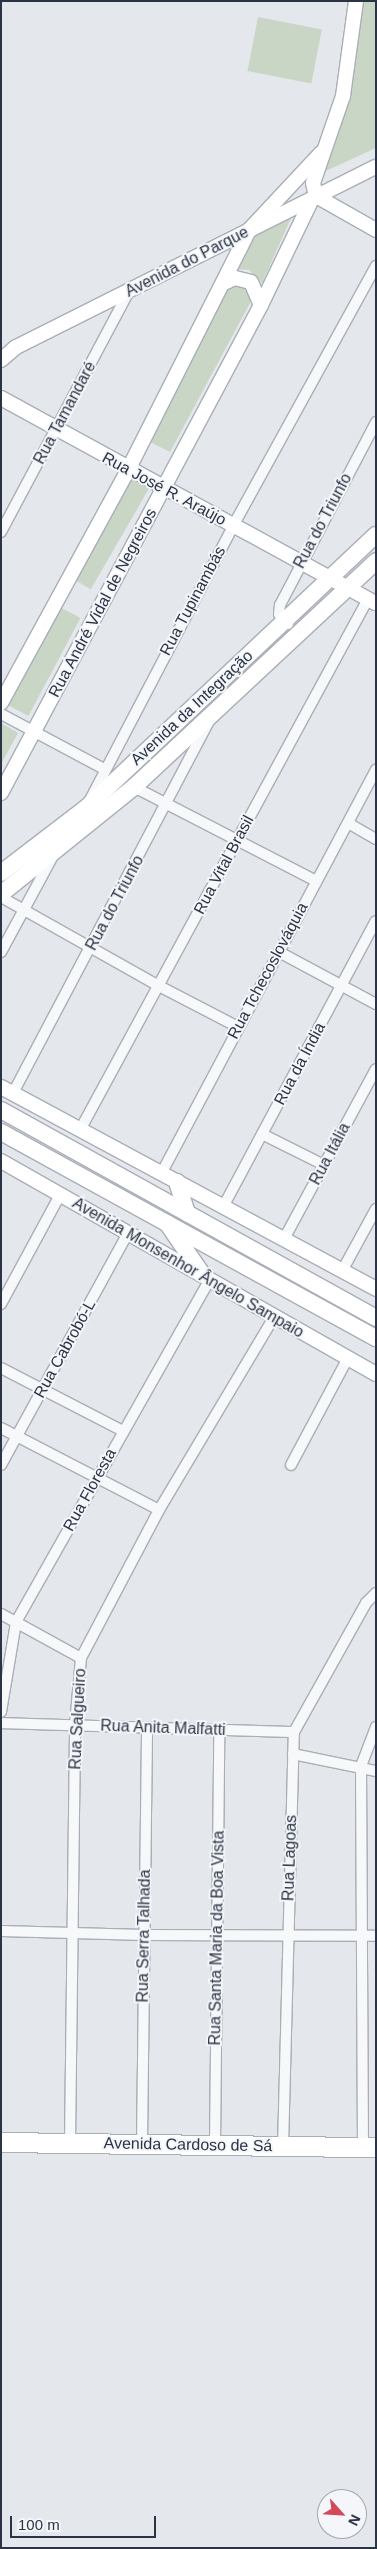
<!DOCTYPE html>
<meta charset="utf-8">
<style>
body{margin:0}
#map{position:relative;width:377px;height:2549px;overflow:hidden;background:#e4e7ec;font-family:Helvetica,sans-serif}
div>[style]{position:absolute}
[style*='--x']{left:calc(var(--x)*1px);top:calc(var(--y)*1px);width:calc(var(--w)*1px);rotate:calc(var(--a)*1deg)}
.green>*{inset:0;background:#c9d6c5;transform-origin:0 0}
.roads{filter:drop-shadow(1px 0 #a9aeb7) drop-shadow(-1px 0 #a9aeb7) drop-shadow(0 1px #a9aeb7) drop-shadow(0 -1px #a9aeb7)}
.street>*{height:10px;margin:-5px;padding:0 5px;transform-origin:5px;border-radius:5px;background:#f7f8fa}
.secondary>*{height:14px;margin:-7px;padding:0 7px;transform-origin:7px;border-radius:7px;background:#fff}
.primary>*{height:16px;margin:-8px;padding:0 8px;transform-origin:8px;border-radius:8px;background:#fff}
.highway>*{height:19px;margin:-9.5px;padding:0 9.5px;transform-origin:9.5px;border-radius:9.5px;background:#fff}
span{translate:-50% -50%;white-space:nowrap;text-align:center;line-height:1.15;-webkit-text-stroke:4px #f4f6f9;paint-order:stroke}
.street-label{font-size:16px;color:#2b3445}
.frame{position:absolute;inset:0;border:2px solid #2b3445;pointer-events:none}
.north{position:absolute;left:317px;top:2489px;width:50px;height:50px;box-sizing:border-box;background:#f4f6f9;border:1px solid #a4a8b1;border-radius:50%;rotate:116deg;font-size:14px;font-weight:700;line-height:20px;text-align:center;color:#2b3445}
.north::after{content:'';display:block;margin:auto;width:18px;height:22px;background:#d1495b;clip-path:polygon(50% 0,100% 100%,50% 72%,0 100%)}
.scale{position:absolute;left:10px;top:2516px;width:146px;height:22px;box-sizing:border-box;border:2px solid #2b3445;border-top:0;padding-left:6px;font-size:15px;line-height:18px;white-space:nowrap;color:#2b3445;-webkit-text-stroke:4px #f4f6f9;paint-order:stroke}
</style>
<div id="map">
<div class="green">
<div style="clip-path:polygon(357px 1px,376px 1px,376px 148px,319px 174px)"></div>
<div style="left:258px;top:17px;width:65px;height:55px;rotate:11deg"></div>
<div style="clip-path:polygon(292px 216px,262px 283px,249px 270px,236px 269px,253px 234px)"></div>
<div style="clip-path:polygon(231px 286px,242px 286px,250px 293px,250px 303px,170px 452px,144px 439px,223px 291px)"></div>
<div style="left:125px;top:474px;width:28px;height:117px;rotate:30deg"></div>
<div style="left:54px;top:604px;width:30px;height:111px;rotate:28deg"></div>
<div style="clip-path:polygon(1px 723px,18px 733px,1px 764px)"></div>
</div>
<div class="roads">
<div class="street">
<div style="--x:1;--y:532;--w:271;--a:-62"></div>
<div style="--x:288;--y:624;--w:13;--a:-132"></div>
<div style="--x:279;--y:614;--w:9;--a:-84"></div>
<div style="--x:280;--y:605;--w:207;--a:-62.3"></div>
<div style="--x:1;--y:714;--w:117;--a:28.1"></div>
<div style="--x:134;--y:787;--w:205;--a:27.3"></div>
<div style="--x:90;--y:800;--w:309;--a:-62.4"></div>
<div style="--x:233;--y:526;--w:297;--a:-61.2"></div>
<div style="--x:348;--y:823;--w:32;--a:30"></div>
<div style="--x:1;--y:897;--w:181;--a:29.4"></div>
<div style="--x:159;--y:986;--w:89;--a:27.4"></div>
<div style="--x:1;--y:952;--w:109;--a:-61.6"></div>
<div style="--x:279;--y:952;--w:110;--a:28.2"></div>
<div style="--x:13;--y:1093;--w:422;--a:-62.2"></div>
<div style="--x:80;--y:1130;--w:604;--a:-61.53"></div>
<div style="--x:262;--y:1134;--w:69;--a:26.6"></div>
<div style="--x:161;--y:1174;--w:458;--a:-62"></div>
<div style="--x:223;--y:1207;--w:324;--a:-61.9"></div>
<div style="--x:284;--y:1239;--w:193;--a:-61.6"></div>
<div style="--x:342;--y:1271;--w:71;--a:-61.3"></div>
<div style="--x:1;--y:1304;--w:124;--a:-61.6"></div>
<div style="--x:1;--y:1368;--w:137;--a:27.3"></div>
<div style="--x:1;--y:1428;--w:178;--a:27.4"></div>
<div style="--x:1;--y:1465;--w:264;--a:-61.3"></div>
<div style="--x:291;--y:1465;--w:121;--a:-62"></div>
<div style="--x:1;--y:1614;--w:91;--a:28.8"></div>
<div style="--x:1;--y:1712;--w:91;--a:-80.5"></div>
<div style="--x:16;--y:1622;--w:394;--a:-60.5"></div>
<div style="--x:1;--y:1723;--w:293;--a:1.8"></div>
<div style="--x:293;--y:1754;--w:85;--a:11.6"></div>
<div style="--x:1;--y:1931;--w:143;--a:1.6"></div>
<div style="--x:144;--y:1935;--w:232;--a:0.2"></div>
<div style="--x:70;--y:2142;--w:418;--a:-89.3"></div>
<div style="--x:75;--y:1724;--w:66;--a:-84.8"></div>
<div style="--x:81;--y:1658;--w:167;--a:-62.2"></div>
<div style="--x:159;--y:1510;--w:225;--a:-59.2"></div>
<div style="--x:142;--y:2143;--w:415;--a:-89.3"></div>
<div style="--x:215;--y:2145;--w:414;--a:-89.4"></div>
<div style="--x:363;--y:2146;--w:380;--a:-90.3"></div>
<div style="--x:361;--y:1766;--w:42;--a:-69"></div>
<div style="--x:283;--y:2147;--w:415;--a:-88.5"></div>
<div style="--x:294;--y:1732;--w:148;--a:-60.8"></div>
<div style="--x:366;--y:1603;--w:14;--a:-45"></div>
</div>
<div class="secondary">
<div style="--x:356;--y:1;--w:96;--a:97.8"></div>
<div style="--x:343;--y:96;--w:92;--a:109"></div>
<div style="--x:313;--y:183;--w:13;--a:77"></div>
<div style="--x:316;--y:196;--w:69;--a:29.5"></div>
<div style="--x:226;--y:282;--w:10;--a:-24"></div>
<div style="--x:235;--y:278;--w:16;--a:14"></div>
<div style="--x:251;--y:282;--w:25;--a:67"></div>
<div style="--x:1;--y:360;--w:20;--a:-41"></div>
<div style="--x:16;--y:347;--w:402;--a:-26.6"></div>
<div style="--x:1;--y:398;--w:427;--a:28.7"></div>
<div style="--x:1;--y:703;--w:265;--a:-61.4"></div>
<div style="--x:128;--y:470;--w:269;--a:-63.2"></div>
<div style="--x:249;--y:230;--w:105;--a:-46.9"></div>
<div style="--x:1;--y:793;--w:553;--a:-61.95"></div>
<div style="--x:261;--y:305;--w:118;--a:-64.3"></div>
<div style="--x:1;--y:1087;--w:426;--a:28.3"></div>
<div style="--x:1;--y:1161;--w:431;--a:29.6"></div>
</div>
<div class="primary">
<div style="--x:1;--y:873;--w:107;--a:-37.4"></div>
<div style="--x:86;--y:808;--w:398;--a:-43.3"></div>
<div style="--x:1;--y:894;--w:171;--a:-38.8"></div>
<div style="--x:134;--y:787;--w:331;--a:-43"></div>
<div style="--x:1;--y:1110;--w:429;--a:29"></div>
<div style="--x:1;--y:1132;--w:428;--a:28.8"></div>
<div style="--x:177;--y:1182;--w:33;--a:72"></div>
<div style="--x:167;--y:1223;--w:62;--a:55.5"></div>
</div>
<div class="highway">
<div style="--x:1;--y:2142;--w:375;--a:0.8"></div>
</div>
</div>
<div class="street-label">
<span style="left:187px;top:262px;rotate:-27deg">Avenida do Parque</span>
<span style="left:65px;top:413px;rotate:-62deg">Rua Tamandaré</span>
<span style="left:164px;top:489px;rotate:28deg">Rua José R. Araújo</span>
<span style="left:323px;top:521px;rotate:-62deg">Rua do Triunfo</span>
<span style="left:193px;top:601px;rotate:-62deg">Rua Tupinambás</span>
<span style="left:103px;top:603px;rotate:-62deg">Rua André Vidal de Negreiros</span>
<span style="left:192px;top:708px;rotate:-43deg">Avenida da Integração</span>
<span style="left:224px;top:865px;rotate:-62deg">Rua Vital Brasil</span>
<span style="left:115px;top:903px;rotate:-62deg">Rua do Triunfo</span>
<span style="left:268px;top:971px;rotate:-62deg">Rua Tchecoslováquia</span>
<span style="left:300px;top:1064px;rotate:-62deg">Rua da Índia</span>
<span style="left:330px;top:1154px;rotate:-62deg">Rua Itália</span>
<span style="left:188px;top:1268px;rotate:30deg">Avenida Monsenhor Ângelo Sampaio</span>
<span style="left:65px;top:1349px;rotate:-61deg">Rua Cabrobó-L</span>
<span style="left:90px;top:1490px;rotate:-61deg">Rua Floresta</span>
<span style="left:78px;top:1719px;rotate:-87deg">Rua Salgueiro</span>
<span style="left:163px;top:1728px;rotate:2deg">Rua Anita Malfatti</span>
<span style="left:290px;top:1858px;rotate:-88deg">Rua Lagoas</span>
<span style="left:144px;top:1936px;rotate:-89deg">Rua Serra Talhada</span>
<span style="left:217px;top:1938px;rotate:-89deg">Rua Santa Maria da Boa Vista</span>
<span style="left:188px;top:2145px;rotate:1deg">Avenida Cardoso de Sá</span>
</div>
<div class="frame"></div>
<div class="north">N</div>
<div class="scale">100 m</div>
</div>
